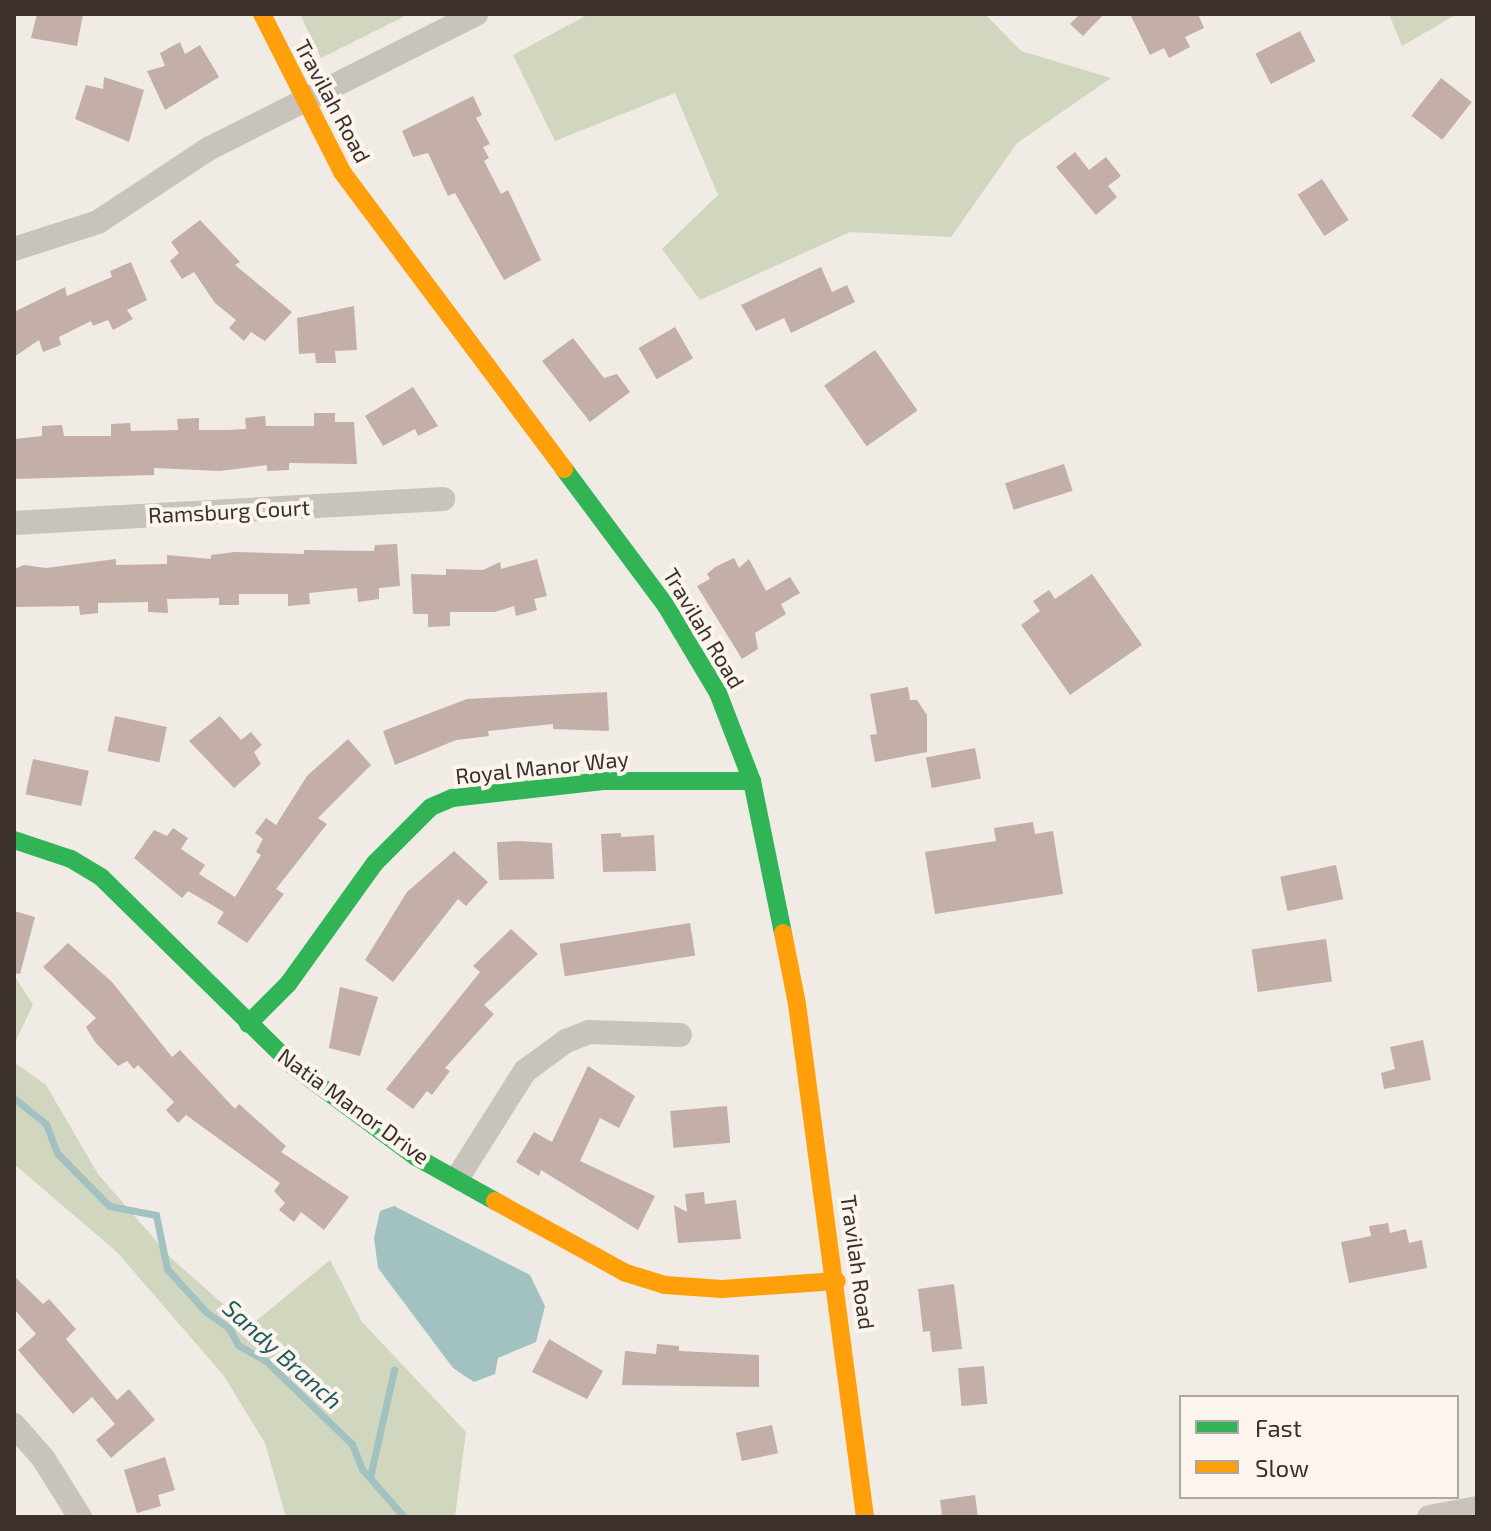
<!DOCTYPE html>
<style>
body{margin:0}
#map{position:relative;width:1491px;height:1531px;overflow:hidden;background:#f0ebe5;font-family:"Exo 2",sans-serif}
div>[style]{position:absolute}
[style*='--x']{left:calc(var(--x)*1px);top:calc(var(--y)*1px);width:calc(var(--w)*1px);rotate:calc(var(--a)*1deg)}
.green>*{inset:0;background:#d1d6bf}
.water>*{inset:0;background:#a1c2c1}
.stream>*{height:7px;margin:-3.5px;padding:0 3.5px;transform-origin:3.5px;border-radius:3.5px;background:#a1c2c1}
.building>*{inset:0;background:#c3afa7;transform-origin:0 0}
.street>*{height:24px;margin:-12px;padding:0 12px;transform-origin:12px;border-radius:12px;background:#c9c3be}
.fast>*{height:18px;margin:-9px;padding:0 9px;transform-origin:9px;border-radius:9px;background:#30b455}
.slow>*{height:18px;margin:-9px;padding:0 9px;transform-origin:9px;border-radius:9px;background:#ff9f0a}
span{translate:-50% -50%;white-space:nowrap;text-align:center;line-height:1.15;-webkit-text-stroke:8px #fbf5ee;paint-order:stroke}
.street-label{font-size:22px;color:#3b302b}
.water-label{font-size:24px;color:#1f5a5e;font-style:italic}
.frame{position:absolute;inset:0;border:16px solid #3b302b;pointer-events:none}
.legend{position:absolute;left:1179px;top:1395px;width:280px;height:104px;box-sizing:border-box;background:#fbf5ee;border:2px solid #aea6a0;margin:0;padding:10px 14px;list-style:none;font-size:24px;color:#3b302b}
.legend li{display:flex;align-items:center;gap:16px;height:40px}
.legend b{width:40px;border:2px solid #aea6a0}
</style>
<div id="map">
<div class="green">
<div style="clip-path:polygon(300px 14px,409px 14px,321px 58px)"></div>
<div style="clip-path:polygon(589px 14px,985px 14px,1021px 51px,1111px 78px,1017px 143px,951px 237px,850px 232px,700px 300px,662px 249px,718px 195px,675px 93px,555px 141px,513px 55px)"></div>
<div style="clip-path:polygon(1389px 14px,1457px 14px,1402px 46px)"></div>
<div style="clip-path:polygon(14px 975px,33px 1005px,14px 1044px)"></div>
<div style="clip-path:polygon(14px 1062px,46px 1085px,98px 1174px,171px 1258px,249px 1327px,330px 1260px,362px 1322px,466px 1432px,455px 1517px,286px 1517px,265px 1443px,224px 1376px,117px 1252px,14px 1164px)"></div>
</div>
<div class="water">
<div style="clip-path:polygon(394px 1206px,530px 1275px,545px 1306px,536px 1342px,498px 1358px,495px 1374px,474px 1382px,453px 1368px,378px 1268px,374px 1238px,380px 1211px)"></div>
</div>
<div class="stream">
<div style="--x:14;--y:1098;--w:41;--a:39.1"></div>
<div style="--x:46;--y:1124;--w:31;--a:69"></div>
<div style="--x:57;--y:1153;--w:74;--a:45.5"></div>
<div style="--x:109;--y:1206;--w:48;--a:10.8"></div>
<div style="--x:156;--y:1215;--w:55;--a:78.5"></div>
<div style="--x:167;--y:1269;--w:58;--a:47.8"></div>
<div style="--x:206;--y:1312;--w:28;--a:35"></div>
<div style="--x:229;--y:1328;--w:19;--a:62"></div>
<div style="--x:238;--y:1345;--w:32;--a:30"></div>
<div style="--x:266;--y:1361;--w:120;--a:44"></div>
<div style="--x:352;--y:1444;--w:27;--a:68"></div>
<div style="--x:362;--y:1469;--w:64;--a:48.8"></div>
<div style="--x:370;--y:1477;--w:110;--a:-77.4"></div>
</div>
<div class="building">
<div style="clip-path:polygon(37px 14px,83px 14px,77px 46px,31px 38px)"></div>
<div style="clip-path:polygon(1080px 14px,1104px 14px,1083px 36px,1070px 24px)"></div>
<div style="clip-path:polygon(1130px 14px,1198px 14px,1204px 28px,1185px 37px,1190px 47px,1169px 58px,1164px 48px,1150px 55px)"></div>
<div style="left:1300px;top:31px;width:34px;height:50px;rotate:63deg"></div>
<div style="clip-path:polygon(180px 42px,185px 54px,200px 45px,219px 77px,165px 110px,147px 71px,165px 66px,160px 53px)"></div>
<div style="clip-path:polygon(104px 77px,144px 90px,129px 142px,75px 119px,86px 85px,103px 89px)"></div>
<div style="left:1441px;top:78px;width:39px;height:48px;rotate:38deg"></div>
<div style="clip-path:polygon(473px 96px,482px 115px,476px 118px,490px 144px,483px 147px,489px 158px,484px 161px,501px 194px,508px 190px,541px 260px,504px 280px,455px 193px,448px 196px,428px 153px,413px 157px,402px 131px)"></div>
<div style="clip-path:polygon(1075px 152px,1089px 170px,1106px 157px,1121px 176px,1108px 186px,1117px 197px,1096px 215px,1056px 167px)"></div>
<div style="left:1322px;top:179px;width:49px;height:29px;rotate:57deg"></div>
<div style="clip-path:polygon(200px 220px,240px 262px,235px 265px,292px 312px,265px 341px,251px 332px,244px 341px,229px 328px,236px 320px,215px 303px,194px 272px,182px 279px,170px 261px,179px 253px,171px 242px)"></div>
<div style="clip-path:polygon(131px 262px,147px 300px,127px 310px,133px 319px,113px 330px,108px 320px,93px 326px,91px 321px,59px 337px,61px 345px,43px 352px,39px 340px,14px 357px,14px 312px,65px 287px,67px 296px,112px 277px,110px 271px)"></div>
<div style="clip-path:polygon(821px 267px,832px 292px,847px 285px,855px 302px,791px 333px,784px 318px,756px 331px,741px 305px)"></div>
<div style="clip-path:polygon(354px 306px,357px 350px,335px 351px,336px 363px,316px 363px,315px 353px,299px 354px,297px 318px)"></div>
<div style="left:675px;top:327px;width:36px;height:42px;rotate:60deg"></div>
<div style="clip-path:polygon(573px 338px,604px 378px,617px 374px,630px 392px,590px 422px,542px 361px)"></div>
<div style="left:875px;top:350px;width:74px;height:62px;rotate:55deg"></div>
<div style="clip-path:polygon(413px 387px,438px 426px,418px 436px,415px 429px,383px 446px,365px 416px)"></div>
<div style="clip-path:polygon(314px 413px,335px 413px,335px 422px,354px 422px,357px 464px,289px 463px,289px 470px,267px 471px,267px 465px,220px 471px,154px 468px,154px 475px,14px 479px,14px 439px,42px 436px,42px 426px,62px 425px,64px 436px,111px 436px,111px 424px,130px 423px,131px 431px,178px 430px,177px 419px,199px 418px,199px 430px,227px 430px,246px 429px,245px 418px,265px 416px,266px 426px,314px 426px)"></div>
<div style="left:1064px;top:464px;width:28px;height:62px;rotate:72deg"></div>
<div style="clip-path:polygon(397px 544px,400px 586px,379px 588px,379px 599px,358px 602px,357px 588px,309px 593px,310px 604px,288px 606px,288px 594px,239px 594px,239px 605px,219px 605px,219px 598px,167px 599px,168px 613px,148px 612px,148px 602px,98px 603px,98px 613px,80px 615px,79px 606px,14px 607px,14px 569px,24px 565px,46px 568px,116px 559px,116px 565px,167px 564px,167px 555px,211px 559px,211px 555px,235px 552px,304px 554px,304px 550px,374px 551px,375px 545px)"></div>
<div style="clip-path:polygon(734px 558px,739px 568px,749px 559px,766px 591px,790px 577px,800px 593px,781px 604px,786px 614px,755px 633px,758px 649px,742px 659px,697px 586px,710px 579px,707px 574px,715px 567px)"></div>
<div style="clip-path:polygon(537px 559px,547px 596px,534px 599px,537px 610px,516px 616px,514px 606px,495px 612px,450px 612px,450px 626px,428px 627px,428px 614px,413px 614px,411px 574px,446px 575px,446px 569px,483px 570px,500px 562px,501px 569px)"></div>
<div style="clip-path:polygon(1092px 574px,1142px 645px,1070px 695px,1021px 625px,1040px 611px,1033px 601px,1049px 590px,1055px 599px)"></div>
<div style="clip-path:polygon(908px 687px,910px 700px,917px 700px,927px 715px,927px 752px,875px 762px,870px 735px,877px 734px,870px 694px)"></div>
<div style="clip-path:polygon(607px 692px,609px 731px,553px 729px,553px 724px,488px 731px,489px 736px,456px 740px,395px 765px,383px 731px,467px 699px)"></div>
<div style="left:115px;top:716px;width:53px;height:36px;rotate:12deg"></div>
<div style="clip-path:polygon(220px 716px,241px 740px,251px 732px,262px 745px,254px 752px,261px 764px,234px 788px,189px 741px)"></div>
<div style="clip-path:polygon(348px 739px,371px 765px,318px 818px,327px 824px,276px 889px,284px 894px,247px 943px,217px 923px,224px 912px,188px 891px,182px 898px,134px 858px,154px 830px,167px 836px,173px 828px,188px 838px,181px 849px,205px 865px,199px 874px,235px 897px,261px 855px,256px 852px,263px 839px,255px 833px,266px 818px,276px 825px,307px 776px)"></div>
<div style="left:975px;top:748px;width:31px;height:50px;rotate:79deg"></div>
<div style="left:33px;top:759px;width:57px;height:36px;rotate:12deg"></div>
<div style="clip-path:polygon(1033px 822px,1035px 834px,1053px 831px,1063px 894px,935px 914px,925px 852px,996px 841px,994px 828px)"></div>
<div style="clip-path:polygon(621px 833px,621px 837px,654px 835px,656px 871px,603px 872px,601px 834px)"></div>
<div style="clip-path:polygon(518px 841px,552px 843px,554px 879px,499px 880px,497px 842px)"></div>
<div style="clip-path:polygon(454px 851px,488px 882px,466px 906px,458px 899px,393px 982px,365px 960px,407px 892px)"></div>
<div style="left:1336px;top:865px;width:35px;height:57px;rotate:78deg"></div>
<div style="clip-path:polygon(14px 911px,35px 917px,20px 974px,14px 973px)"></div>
<div style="left:690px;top:923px;width:33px;height:132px;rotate:81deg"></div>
<div style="clip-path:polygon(511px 929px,538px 954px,484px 1005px,494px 1014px,445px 1068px,450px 1071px,432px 1095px,427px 1091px,413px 1109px,386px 1089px,480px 972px,473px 966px)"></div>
<div style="left:1326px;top:939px;width:43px;height:75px;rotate:82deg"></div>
<div style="clip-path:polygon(68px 943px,112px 982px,172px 1057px,180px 1050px,235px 1109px,239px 1104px,286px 1146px,281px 1152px,349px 1197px,324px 1230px,301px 1212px,294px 1222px,279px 1210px,285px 1203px,274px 1191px,280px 1183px,186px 1115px,178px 1123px,166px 1110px,174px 1102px,138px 1065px,134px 1069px,127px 1061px,118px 1066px,95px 1042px,86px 1027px,96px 1018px,43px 967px)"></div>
<div style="clip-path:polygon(340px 987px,378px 997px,360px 1056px,329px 1048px)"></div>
<div style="clip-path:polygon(1423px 1040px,1431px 1080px,1384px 1089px,1381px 1073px,1395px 1069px,1390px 1047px)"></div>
<div style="clip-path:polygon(588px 1066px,635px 1096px,619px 1128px,600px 1118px,580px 1161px,655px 1196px,638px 1230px,541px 1170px,539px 1176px,516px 1162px,534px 1132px,552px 1142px)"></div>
<div style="left:727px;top:1106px;width:37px;height:57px;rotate:85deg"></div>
<div style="clip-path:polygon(704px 1192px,705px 1204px,736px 1200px,741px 1239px,678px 1243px,674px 1205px,687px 1212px,685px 1194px)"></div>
<div style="clip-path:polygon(1388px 1223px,1390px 1233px,1406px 1229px,1409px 1243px,1422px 1240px,1427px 1268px,1349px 1283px,1341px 1242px,1371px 1236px,1369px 1226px)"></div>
<div style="clip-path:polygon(14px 1276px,43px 1304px,49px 1299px,76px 1329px,66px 1339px,117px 1400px,129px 1389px,155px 1420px,111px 1458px,96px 1440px,115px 1424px,92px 1397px,73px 1414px,18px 1350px,36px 1334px,14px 1309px)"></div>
<div style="clip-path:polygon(954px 1284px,962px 1349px,932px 1352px,930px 1331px,923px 1332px,918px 1289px)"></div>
<div style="clip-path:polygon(549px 1339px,603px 1371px,587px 1399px,532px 1372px)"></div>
<div style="clip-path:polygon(657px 1344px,679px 1346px,679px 1351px,759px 1355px,759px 1387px,622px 1385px,625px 1351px,656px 1354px)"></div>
<div style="left:984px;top:1366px;width:38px;height:26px;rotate:85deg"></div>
<div style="left:772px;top:1425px;width:29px;height:37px;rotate:78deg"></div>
<div style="clip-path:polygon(165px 1457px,175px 1490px,158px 1495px,161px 1506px,137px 1513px,124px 1470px)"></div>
<div style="clip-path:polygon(975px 1495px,978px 1517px,942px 1517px,940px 1500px)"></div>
</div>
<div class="street">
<div style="--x:14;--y:249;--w:88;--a:-17.8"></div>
<div style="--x:98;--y:222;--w:134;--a:-33.5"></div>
<div style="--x:210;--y:148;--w:298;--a:-26.7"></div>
<div style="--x:14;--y:523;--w:430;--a:-3.2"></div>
<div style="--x:458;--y:1177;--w:125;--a:-57.7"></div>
<div style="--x:525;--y:1071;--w:51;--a:-36.2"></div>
<div style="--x:566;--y:1041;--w:25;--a:-21"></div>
<div style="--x:589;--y:1032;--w:91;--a:1.9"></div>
<div style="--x:14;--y:1425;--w:44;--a:48.7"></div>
<div style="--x:43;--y:1458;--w:70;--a:57.9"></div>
<div style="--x:1429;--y:1517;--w:49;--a:-10.6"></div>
</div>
<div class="fast">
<div style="--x:564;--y:469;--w:171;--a:53.3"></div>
<div style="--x:666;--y:606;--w:101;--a:59.1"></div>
<div style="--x:718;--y:693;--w:94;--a:68.9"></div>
<div style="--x:752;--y:781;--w:155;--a:78.5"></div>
<div style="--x:14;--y:840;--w:60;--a:18.4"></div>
<div style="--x:71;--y:859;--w:35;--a:31"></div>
<div style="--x:101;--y:877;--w:269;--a:44.5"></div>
<div style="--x:293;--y:1066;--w:153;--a:36.5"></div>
<div style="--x:416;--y:1157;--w:90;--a:29.1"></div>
<div style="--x:248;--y:1024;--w:57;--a:-45"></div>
<div style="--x:288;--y:984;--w:149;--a:-54.3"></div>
<div style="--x:375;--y:863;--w:79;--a:-45"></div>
<div style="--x:431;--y:807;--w:23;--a:-23"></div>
<div style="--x:452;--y:798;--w:152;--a:-6.4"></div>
<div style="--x:603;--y:781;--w:149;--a:0"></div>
</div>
<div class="slow">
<div style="--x:262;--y:14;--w:177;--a:63.1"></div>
<div style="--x:342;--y:172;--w:371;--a:53.2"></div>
<div style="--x:783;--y:933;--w:72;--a:78.8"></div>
<div style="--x:797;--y:1004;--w:517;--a:82.45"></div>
<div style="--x:495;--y:1201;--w:149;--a:28.8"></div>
<div style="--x:626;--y:1273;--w:41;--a:17.1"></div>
<div style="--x:665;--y:1285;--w:57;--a:4"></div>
<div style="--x:722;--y:1289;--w:115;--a:-4"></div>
</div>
<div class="street-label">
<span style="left:333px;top:101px;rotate:62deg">Travilah Road</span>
<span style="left:229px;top:511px;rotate:-3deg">Ramsburg Court</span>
<span style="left:704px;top:628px;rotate:59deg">Travilah Road</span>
<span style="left:542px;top:767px;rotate:-6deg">Royal Manor Way</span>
<span style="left:354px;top:1106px;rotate:36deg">Natia Manor Drive</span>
<span style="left:858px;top:1262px;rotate:82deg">Travilah Road</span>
</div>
<div class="water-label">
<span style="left:283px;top:1354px;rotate:42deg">Sandy Branch</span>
</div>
<div class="frame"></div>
<ul class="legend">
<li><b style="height:10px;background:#30b455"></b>Fast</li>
<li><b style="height:10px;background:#ff9f0a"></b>Slow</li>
</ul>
</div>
